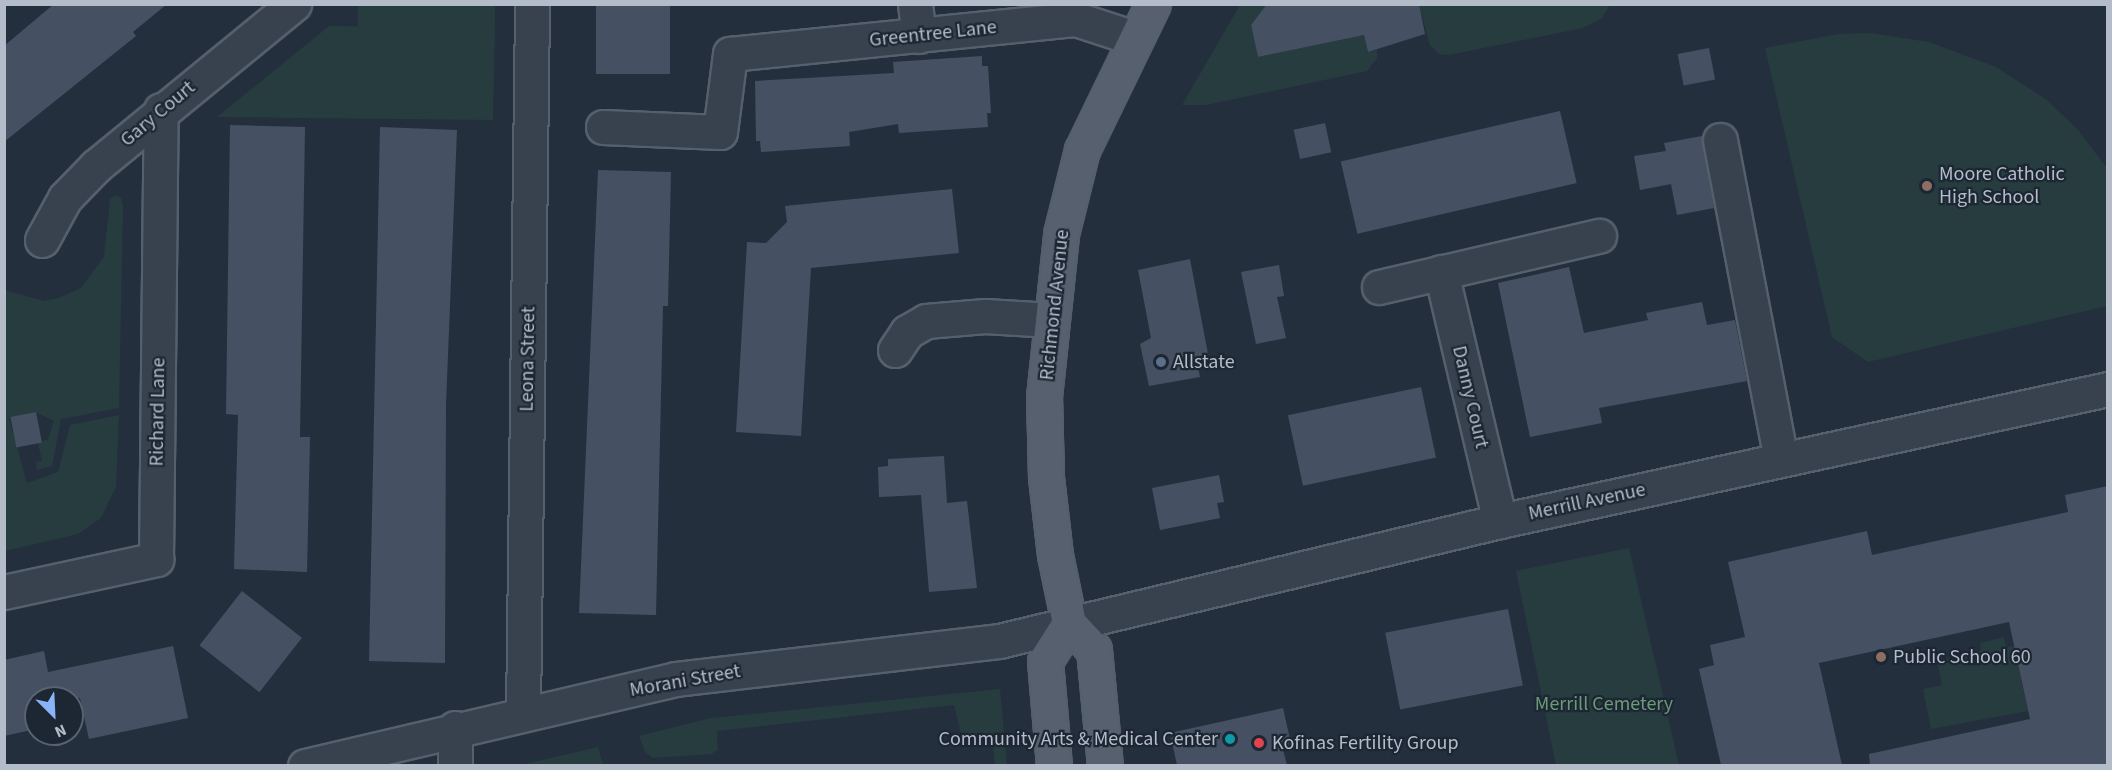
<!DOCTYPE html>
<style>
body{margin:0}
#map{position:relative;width:2112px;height:770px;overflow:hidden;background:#242f3e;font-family:"Source Sans 3",sans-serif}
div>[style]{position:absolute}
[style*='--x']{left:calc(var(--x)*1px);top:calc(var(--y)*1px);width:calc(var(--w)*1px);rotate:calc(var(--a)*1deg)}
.green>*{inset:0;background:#263c3f;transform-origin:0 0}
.building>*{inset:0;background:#455162;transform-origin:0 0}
.roads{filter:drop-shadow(2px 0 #565f6c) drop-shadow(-2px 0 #565f6c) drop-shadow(0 2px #565f6c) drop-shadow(0 -2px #565f6c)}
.minor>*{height:33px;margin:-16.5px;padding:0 16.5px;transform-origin:16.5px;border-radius:16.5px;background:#38414e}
.major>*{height:33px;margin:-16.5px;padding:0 16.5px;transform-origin:16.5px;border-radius:16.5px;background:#56606e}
.dots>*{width:16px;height:16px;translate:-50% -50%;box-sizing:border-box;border:3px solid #1d2633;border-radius:50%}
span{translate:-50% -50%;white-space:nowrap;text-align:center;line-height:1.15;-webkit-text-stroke:4.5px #1d2633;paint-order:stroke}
.street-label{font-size:20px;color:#b4bcc9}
.poi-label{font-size:20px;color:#b4bcc9}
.left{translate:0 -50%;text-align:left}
.right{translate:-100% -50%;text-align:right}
.park-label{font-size:20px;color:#6b9a76}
.frame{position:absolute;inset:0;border:6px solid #b4bcc9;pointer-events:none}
.north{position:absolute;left:24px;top:686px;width:60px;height:60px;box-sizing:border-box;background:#1d2633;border:2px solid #59626f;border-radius:50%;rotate:156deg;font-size:16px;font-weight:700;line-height:24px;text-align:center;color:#b4bcc9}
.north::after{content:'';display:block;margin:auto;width:21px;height:27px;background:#8ab4f8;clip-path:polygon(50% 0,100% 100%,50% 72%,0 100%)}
</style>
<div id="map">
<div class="green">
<div style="left:358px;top:4px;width:137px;height:27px"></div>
<div style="clip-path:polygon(1240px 5px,1267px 5px,1251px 25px,1258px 57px,1364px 35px,1368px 52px,1377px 50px,1377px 58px,1367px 71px,1206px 105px,1182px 105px)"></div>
<div style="clip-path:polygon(1419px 5px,1419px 4px,1610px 5px,1602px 18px,1583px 28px,1449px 55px,1439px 54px,1430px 45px)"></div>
<div style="clip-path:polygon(329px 26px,495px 28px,493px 120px,217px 117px)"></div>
<div style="clip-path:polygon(1871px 33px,1929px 42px,1996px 67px,2047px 100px,2078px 130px,2107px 168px,2107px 306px,1868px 362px,1832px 337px,1765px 48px,1838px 34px)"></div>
<div style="clip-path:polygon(115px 195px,121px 198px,123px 206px,119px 408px,61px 419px,52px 466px,37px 470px,36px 462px,42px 461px,38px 443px,48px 439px,54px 421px,35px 412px,9px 418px,27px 483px,58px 472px,70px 425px,119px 415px,116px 487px,101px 518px,78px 534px,5px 551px,4px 290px,44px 301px,59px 298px,81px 288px,104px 257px,110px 199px)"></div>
<div style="clip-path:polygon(1629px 548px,1679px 765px,1556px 765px,1516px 571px)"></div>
<div style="clip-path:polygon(2004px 637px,2006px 647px,2014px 646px,2028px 711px,1931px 729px,1923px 689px,1942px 685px,1937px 661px,1981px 651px,1980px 643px)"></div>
<div style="clip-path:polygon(1000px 689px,1007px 765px,995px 765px,992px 737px,973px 739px,961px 734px,954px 705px,717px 731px,718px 750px,711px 754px,653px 758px,645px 752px,639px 736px,711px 718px)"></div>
<div style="clip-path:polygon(598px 747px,603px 765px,520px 765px)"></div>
</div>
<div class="building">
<div style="clip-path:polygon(54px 4px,167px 4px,133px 32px,136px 36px,4px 142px,4px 46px)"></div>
<div style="left:596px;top:4px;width:74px;height:70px"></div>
<div style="clip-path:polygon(1267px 4px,1419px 4px,1425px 34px,1368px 52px,1364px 35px,1258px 57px,1251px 25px)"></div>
<div style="left:1709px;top:48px;width:32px;height:32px;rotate:79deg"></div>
<div style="clip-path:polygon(982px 56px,982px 66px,988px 66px,991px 113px,987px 113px,988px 127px,899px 133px,898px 124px,849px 132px,850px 146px,761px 152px,760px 141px,756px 141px,755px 81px,894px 73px,893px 62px)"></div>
<div style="left:1560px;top:111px;width:74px;height:225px;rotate:77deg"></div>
<div style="left:1325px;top:123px;width:30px;height:32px;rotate:78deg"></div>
<div style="clip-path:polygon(230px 125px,305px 127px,300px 437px,310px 437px,307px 572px,234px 569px,238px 415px,226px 414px)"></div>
<div style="clip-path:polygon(380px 127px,457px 130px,446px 405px,445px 663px,369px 661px)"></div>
<div style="clip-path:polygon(1702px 136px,1714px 208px,1677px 215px,1671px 184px,1640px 190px,1634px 156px,1666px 151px,1664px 143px)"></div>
<div style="clip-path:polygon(598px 170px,671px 172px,668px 306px,663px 306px,656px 615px,579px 613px)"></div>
<div style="clip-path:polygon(952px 189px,959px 253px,811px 268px,801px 436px,736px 432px,747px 242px,766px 243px,787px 222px,785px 206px)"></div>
<div style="clip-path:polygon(1190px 259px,1208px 354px,1196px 357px,1200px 377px,1149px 386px,1140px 344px,1151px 338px,1138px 270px)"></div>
<div style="clip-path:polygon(1279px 265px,1284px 296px,1277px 297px,1286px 338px,1256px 344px,1241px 272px)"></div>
<div style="clip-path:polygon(1569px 267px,1584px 333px,1648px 320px,1646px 313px,1702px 302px,1707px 325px,1735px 320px,1747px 381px,1599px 408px,1602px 423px,1530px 437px,1498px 283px)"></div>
<div style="left:1421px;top:387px;width:72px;height:136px;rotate:78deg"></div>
<div style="left:36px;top:412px;width:31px;height:26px;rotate:79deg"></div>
<div style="clip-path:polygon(944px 456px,947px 503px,967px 501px,977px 588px,929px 592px,921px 495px,879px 497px,878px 467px,888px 466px,888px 459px)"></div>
<div style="clip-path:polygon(1219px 475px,1224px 502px,1217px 503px,1220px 518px,1160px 530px,1152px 488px)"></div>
<div style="clip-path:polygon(2108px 486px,2108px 765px,1870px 765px,1869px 754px,2030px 719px,2009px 622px,1819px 663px,1842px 765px,1721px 765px,1699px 669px,1714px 665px,1710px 645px,1745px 637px,1728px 562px,1867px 531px,1872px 555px,2068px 512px,2065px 495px)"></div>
<div style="left:242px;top:591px;width:76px;height:69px;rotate:38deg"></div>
<div style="left:1508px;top:609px;width:78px;height:125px;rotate:79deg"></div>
<div style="clip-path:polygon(173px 646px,188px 718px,89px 739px,80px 698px,36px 698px,36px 729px,4px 736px,4px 660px,44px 651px,48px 672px)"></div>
<div style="clip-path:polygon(1283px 708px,1291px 744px,1282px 746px,1287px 765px,1177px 765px,1170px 733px)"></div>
</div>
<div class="roads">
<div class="minor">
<div style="--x:915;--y:4;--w:32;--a:83"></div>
<div style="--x:603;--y:127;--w:117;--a:2.4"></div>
<div style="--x:720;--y:132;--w:79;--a:-82.7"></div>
<div style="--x:730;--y:54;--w:348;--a:-5.8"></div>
<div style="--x:1076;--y:19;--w:61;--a:18.1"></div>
<div style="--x:1720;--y:140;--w:325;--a:79.2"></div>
<div style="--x:42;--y:240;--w:48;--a:-61.3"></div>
<div style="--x:65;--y:198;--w:45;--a:-45.9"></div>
<div style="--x:96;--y:166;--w:256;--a:-39.3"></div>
<div style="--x:1441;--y:272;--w:256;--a:76.7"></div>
<div style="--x:1379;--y:287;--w:226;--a:-13.1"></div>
<div style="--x:895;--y:350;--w:22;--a:-56"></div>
<div style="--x:907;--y:332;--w:22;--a:-30"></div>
<div style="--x:926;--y:321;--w:59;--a:-4.8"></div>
<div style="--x:985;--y:316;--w:66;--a:3.5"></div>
<div style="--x:4;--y:592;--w:156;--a:-12.2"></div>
<div style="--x:156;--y:559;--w:449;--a:-89.4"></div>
<div style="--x:523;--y:714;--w:710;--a:-89.27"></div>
<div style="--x:305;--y:766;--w:381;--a:-13.2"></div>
<div style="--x:676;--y:679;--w:325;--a:-6.7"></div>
<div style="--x:999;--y:641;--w:515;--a:-13.47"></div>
<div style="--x:1500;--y:521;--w:622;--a:-12.25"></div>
<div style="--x:455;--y:766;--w:38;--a:-90"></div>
</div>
<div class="major">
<div style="--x:1054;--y:766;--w:105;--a:-94.9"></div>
<div style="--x:1045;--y:661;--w:45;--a:-57.7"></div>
<div style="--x:1105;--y:766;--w:117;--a:-95.4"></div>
<div style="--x:1094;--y:650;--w:37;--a:-133"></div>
<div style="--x:1069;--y:623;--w:69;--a:-101.6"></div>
<div style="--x:1055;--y:555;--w:79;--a:-96.6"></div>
<div style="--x:1046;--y:477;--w:80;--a:-91.4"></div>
<div style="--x:1044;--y:397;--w:164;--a:-84"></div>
<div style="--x:1061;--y:234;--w:87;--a:-76"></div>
<div style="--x:1082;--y:150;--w:162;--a:-64.1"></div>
</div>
</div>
<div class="dots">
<div style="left:1927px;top:186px;background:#8d6e63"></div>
<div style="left:1161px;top:362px;background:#5c6f8a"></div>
<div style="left:1881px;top:657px;background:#8d6e63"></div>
<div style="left:1230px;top:739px;background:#0f9aa8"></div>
<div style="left:1259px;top:743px;background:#e0444e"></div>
</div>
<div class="street-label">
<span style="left:933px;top:34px;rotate:-6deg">Greentree Lane</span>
<span style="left:158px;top:114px;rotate:-40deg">Gary Court</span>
<span style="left:1055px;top:305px;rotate:-84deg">Richmond Avenue</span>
<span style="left:528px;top:359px;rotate:-89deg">Leona Street</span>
<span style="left:1470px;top:397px;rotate:77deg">Danny Court</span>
<span style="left:158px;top:412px;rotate:-89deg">Richard Lane</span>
<span style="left:1587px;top:502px;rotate:-12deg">Merrill Avenue</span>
<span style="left:685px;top:681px;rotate:-10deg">Morani Street</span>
</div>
<div class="poi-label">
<span class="left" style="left:1939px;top:186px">Moore Catholic<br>High School</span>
<span class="left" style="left:1173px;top:362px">Allstate</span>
<span class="left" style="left:1893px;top:657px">Public School 60</span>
<span class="right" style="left:1218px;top:739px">Community Arts &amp; Medical Center</span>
<span class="left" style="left:1272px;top:743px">Kofinas Fertility Group</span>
</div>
<div class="park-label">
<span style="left:1604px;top:704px">Merrill Cemetery</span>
</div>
<div class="frame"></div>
<div class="north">N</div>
</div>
